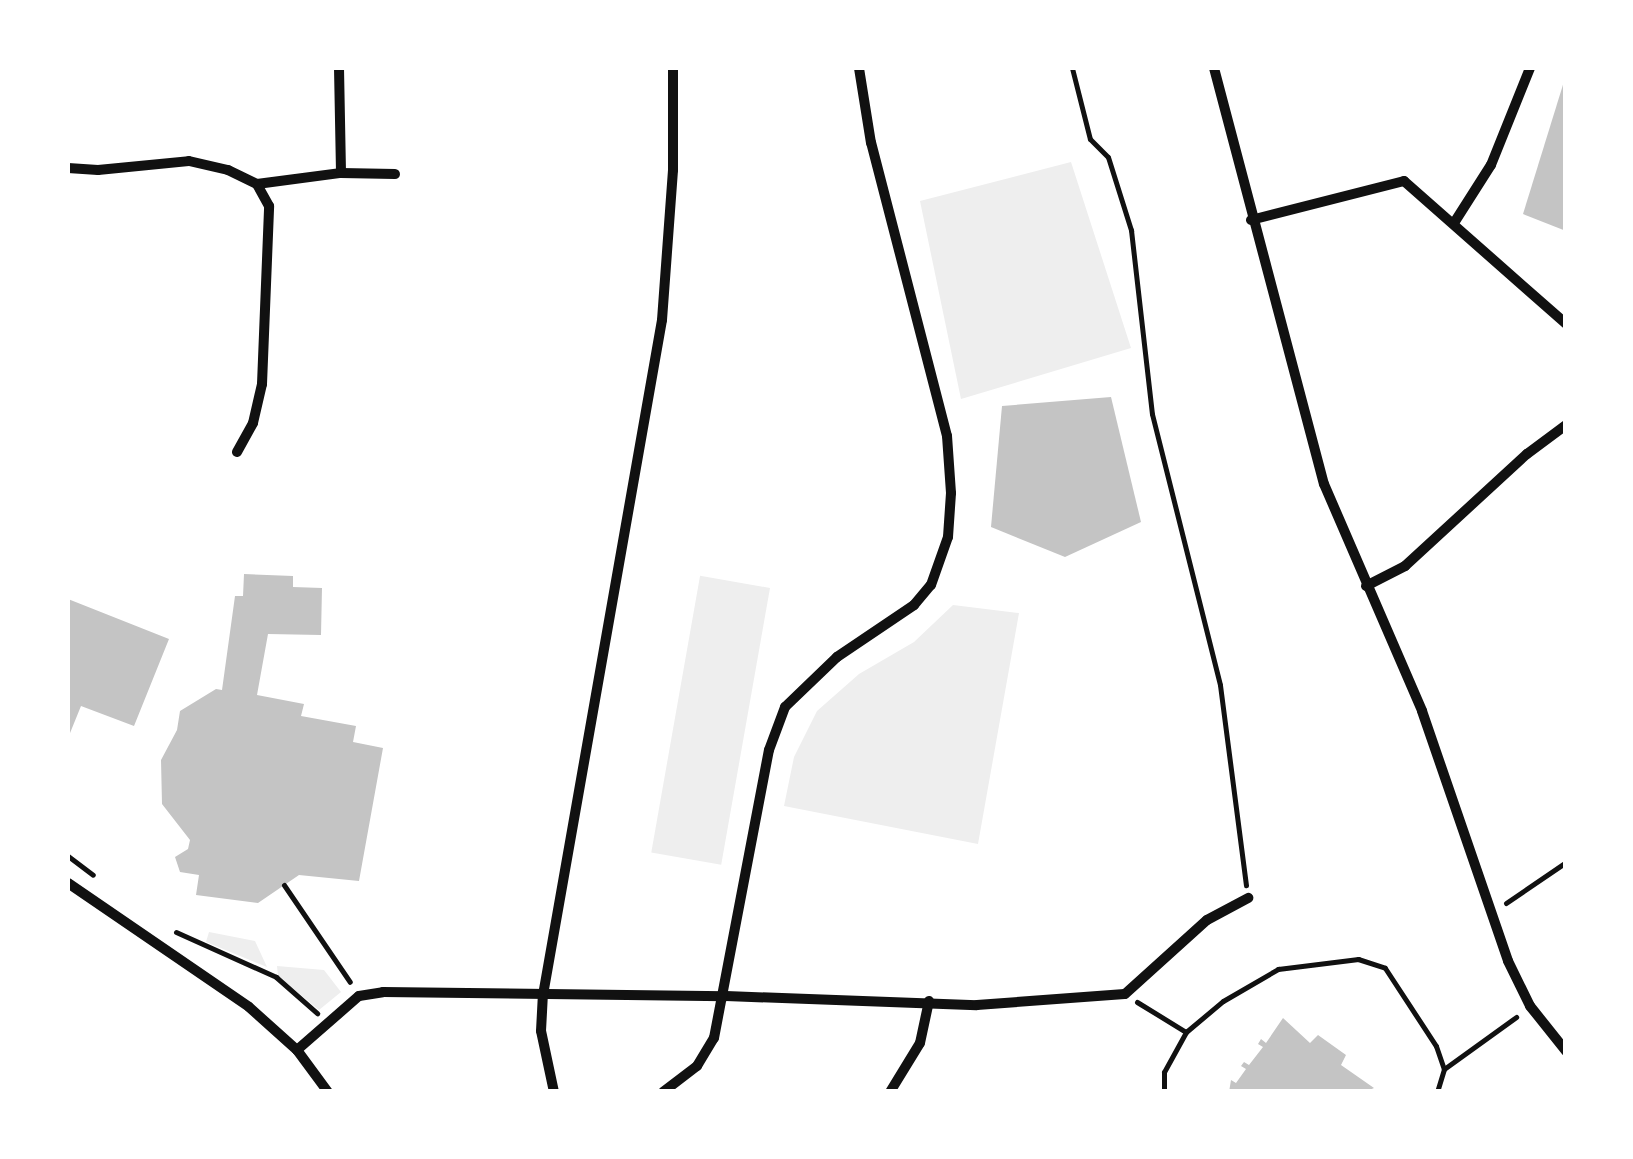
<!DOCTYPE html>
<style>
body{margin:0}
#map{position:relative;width:1633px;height:1159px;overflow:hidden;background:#fff;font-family:"Golos Text",sans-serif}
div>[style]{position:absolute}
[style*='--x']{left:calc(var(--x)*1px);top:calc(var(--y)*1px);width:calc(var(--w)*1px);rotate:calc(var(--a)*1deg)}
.green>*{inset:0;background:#eee;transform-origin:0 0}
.building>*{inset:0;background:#c4c4c4}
.path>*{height:5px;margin:-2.5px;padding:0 2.5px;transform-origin:2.5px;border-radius:2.5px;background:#111}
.minor>*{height:10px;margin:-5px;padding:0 5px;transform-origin:5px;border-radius:5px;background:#111}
span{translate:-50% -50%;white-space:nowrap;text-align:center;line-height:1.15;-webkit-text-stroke:10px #fff;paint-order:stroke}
.frame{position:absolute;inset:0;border:70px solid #fff;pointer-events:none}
</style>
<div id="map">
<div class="green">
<div style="clip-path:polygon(1071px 162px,1131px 348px,961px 399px,920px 201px)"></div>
<div style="left:770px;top:588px;width:281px;height:71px;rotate:100deg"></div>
<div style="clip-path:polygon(953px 605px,1019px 613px,978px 844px,784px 806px,794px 757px,817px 711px,859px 674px,914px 642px)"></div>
<div style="clip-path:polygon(209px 932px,255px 941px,267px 967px,206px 942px)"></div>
<div style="clip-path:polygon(277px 966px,324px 970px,341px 992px,319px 1010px,278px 976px)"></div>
</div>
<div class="building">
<div style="clip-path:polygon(1566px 75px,1566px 231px,1523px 214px)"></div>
<div style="clip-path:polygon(1111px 397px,1141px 522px,1065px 557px,991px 527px,1002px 406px)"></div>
<div style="clip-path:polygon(244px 574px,293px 576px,293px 587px,322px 588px,321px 635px,268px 634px,257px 695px,304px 704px,301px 716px,356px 726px,353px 742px,383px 748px,359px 881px,299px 875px,258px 903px,196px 895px,199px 875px,180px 872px,175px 857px,188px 849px,190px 840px,162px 804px,161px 760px,177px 730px,180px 711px,216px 689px,222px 690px,235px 596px,243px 596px)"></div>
<div style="clip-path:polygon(68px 599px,169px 639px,134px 726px,81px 706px,68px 738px)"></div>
<div style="clip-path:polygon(1283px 1018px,1310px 1043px,1318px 1035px,1346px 1055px,1341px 1065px,1374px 1088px,1365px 1092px,1229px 1092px,1231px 1080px,1236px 1083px,1246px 1069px,1241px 1066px,1244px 1062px,1249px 1065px,1263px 1047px,1258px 1044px,1261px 1039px,1266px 1043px)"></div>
</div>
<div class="path">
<div style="--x:1072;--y:68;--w:73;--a:75.8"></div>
<div style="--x:1090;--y:139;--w:25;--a:45"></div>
<div style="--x:1108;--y:157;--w:77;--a:72.5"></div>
<div style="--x:1131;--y:230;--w:185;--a:83.5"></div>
<div style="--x:1152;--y:414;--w:279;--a:75.9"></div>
<div style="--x:1220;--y:685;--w:202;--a:82.6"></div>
<div style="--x:68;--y:856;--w:31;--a:37"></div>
<div style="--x:284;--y:885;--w:117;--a:55.8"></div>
<div style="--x:1506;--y:903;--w:73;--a:-34.3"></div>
<div style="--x:176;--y:932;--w:110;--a:24.2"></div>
<div style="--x:276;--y:977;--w:55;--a:41.3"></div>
<div style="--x:1137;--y:1002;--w:57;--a:31.5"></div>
<div style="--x:1444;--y:1069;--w:89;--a:-35.8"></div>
<div style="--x:1164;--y:1092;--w:20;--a:-90"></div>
<div style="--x:1164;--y:1072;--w:46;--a:-61.2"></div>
<div style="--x:1186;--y:1032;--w:48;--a:-40"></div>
<div style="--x:1223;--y:1001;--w:64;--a:-30.2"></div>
<div style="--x:1278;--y:969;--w:81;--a:-7.1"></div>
<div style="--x:1358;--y:959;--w:28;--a:18"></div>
<div style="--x:1385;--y:968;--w:93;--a:56.8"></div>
<div style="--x:1436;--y:1046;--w:24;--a:71"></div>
<div style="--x:1444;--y:1069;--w:24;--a:107"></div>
</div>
<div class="minor">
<div style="--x:339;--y:68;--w:105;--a:88.9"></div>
<div style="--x:1214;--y:68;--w:430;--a:75.2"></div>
<div style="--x:1324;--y:484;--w:247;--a:66.6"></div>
<div style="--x:1422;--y:711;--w:264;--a:71"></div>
<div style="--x:1508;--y:961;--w:50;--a:63.9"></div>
<div style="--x:1530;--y:1006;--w:58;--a:51.3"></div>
<div style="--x:68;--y:168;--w:30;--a:4"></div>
<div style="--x:98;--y:170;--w:91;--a:-5.6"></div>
<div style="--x:189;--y:161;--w:40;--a:13"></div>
<div style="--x:228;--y:170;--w:32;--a:26"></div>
<div style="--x:257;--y:184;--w:85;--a:-7.5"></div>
<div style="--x:341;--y:173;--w:54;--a:1.1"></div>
<div style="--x:1251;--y:220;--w:158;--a:-14.3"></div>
<div style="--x:1404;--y:181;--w:216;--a:41.4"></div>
<div style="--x:1454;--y:223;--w:69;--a:-57.5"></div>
<div style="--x:1491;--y:165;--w:105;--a:-68.1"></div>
<div style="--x:237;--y:452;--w:33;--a:-61"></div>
<div style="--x:253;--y:423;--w:40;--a:-77"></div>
<div style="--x:262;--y:384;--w:178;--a:-87.7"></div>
<div style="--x:269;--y:206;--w:25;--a:-119"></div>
<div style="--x:1366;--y:586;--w:44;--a:-27.1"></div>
<div style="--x:1405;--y:566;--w:166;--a:-42.6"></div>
<div style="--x:1527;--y:454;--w:49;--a:-36.6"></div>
<div style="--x:68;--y:883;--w:219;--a:34.4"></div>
<div style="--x:249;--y:1007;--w:64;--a:41.9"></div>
<div style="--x:297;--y:1050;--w:52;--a:53.6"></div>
<div style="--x:297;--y:1050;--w:82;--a:-41.1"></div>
<div style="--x:359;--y:996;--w:24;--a:-9"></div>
<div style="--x:383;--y:992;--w:343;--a:0.7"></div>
<div style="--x:726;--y:996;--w:251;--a:2.1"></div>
<div style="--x:977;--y:1005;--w:148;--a:-4.3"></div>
<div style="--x:1125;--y:994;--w:110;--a:-42.1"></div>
<div style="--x:1207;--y:920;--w:47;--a:-28.2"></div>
<div style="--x:554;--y:1092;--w:62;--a:-102"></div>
<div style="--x:541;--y:1031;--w:36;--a:-87"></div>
<div style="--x:543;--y:995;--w:685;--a:-80"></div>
<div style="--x:662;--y:320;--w:150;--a:-85.8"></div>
<div style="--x:673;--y:170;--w:102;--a:-90"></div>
<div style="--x:663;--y:1092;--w:43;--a:-37.4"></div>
<div style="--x:697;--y:1066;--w:33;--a:-59"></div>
<div style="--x:714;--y:1038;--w:293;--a:-79.2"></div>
<div style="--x:769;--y:750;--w:46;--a:-69.6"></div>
<div style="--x:785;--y:707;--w:72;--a:-43.9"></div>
<div style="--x:837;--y:657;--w:93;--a:-34"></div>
<div style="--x:914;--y:605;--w:26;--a:-50"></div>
<div style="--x:931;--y:585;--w:51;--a:-70.5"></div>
<div style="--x:948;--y:537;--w:44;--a:-86.1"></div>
<div style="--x:951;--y:493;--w:57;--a:-94"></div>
<div style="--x:947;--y:436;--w:303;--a:-104.5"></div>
<div style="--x:871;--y:143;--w:76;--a:-99.1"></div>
<div style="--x:890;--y:1092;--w:57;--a:-58.5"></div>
<div style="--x:920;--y:1043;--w:43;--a:-77.9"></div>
</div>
<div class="frame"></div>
</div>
